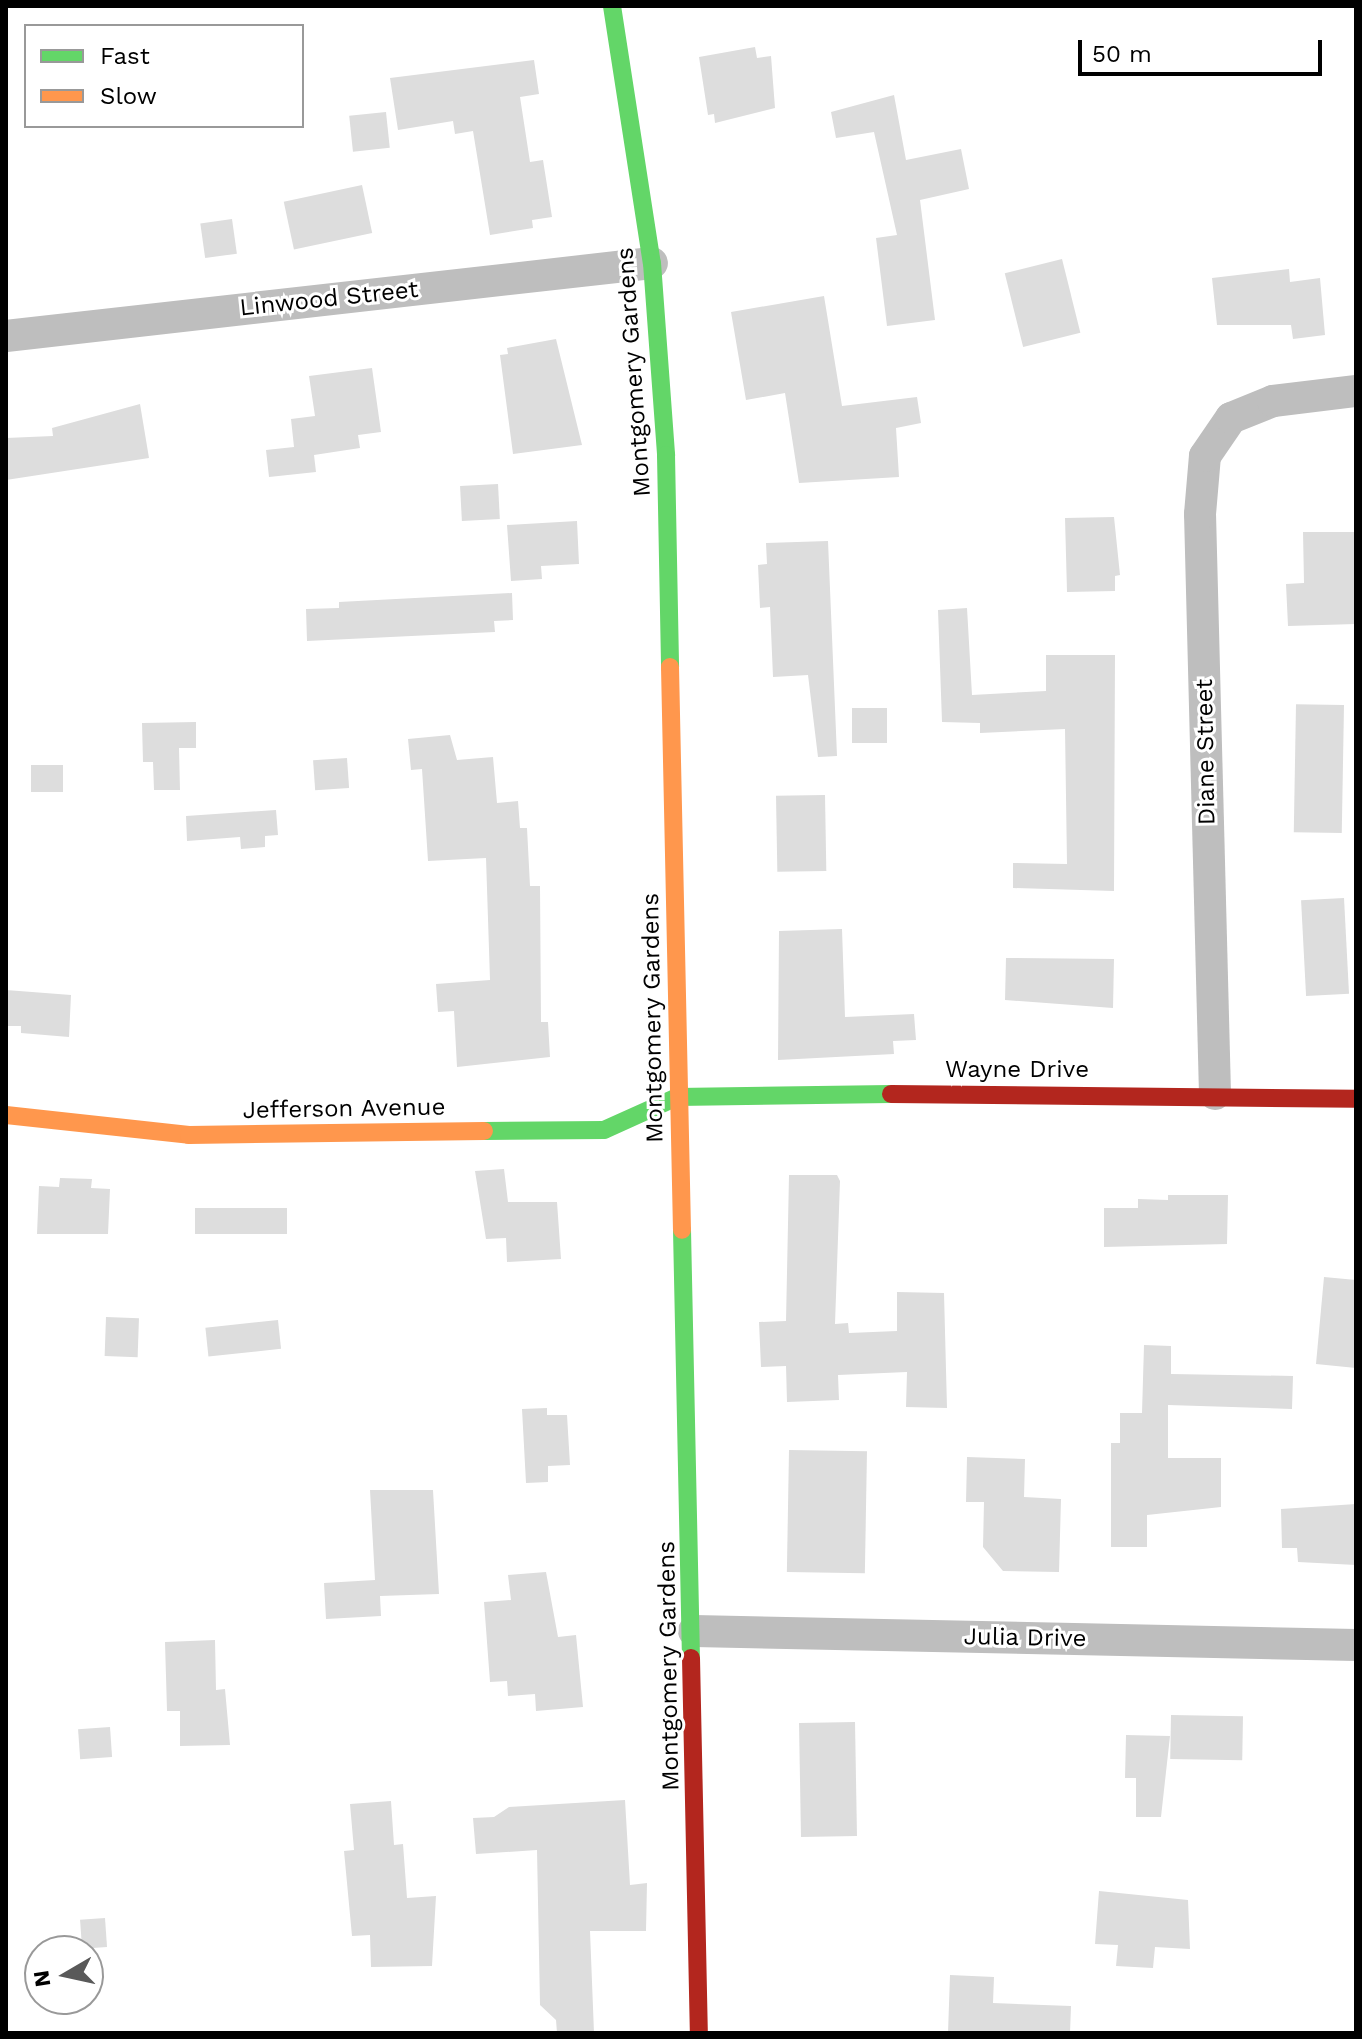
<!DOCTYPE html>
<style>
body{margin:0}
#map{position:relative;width:1362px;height:2039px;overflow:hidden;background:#fff;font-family:"Work Sans",sans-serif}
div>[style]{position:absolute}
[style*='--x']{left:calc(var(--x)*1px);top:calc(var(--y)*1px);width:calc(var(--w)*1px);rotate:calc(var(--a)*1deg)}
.building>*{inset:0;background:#ddd;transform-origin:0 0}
.street>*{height:32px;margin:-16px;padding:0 16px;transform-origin:16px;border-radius:16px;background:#bebebe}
.fast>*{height:18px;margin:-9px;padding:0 9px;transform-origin:9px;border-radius:9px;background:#63d668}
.slow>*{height:18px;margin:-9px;padding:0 9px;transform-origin:9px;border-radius:9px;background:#ff974d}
.jam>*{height:18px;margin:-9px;padding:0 9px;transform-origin:9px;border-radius:9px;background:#b3261e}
span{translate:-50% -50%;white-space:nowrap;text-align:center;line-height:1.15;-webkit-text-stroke:6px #fff;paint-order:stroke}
.street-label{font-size:24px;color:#000}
.frame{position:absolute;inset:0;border:8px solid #000;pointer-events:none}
.legend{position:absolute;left:24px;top:24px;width:280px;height:104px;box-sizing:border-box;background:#fff;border:2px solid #999;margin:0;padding:10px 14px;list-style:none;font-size:24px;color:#000}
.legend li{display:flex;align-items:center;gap:16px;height:40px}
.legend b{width:40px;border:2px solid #999}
.north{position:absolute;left:24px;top:1935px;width:80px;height:80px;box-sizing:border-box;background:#fff;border:2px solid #999;border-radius:50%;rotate:261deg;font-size:22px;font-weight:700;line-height:32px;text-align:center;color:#000}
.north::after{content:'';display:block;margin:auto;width:28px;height:36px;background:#595959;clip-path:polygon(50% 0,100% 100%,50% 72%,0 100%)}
.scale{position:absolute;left:1078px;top:40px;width:244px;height:36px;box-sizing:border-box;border:4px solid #000;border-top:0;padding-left:10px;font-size:24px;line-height:28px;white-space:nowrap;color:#000;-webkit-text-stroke:6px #fff;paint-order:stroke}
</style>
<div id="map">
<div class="building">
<div style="clip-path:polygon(755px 47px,757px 58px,771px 56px,775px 108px,715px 123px,714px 114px,708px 115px,699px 57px)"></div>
<div style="clip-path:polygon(534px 60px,539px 94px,520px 97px,530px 162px,543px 160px,552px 217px,532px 220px,533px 228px,490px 235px,473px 131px,455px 134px,453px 121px,398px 130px,390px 78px)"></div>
<div style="clip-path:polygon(894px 95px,906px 160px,961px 149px,969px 189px,920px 200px,935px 320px,887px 326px,876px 238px,897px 235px,874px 132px,836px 138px,831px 112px)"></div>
<div style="left:386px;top:112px;width:36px;height:37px;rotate:84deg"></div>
<div style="left:362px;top:185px;width:49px;height:80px;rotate:78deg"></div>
<div style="left:232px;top:219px;width:35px;height:32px;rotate:82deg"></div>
<div style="left:1062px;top:259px;width:76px;height:59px;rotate:76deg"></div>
<div style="clip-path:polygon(1289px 269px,1290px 282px,1320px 278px,1325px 335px,1293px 339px,1291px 325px,1217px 325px,1212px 278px)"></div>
<div style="clip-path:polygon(824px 296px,842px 406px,917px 397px,921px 423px,896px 428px,899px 477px,799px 483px,785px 393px,746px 400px,731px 312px)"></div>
<div style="clip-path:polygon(556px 339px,582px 445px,513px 454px,500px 355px,508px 354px,507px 348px)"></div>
<div style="clip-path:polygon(372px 368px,381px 432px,358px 435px,360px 448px,314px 455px,316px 472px,269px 477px,266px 450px,294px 447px,291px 419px,315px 416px,309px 376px)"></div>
<div style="clip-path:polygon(140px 404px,149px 458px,6px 480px,6px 438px,53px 436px,52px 428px)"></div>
<div style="left:498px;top:484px;width:35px;height:38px;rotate:87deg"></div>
<div style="clip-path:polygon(1114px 517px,1120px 575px,1115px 576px,1115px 591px,1067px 592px,1065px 518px)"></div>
<div style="clip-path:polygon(577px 521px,579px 564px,541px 566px,542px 579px,511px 581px,507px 525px)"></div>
<div style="clip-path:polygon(1303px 532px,1356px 532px,1356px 624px,1288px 626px,1286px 584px,1304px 583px)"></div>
<div style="clip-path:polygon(828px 541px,837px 756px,818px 757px,808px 675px,773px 677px,770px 607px,760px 608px,758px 565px,767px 564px,766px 543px)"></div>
<div style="clip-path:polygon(512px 593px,513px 620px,494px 621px,495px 632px,307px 641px,306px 609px,339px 608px,339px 602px)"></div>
<div style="clip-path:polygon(967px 608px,972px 695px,1046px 691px,1046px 655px,1115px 655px,1114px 891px,1013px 888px,1013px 863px,1067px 864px,1065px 729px,980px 733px,980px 723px,942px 722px,938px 610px)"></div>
<div style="left:1344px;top:705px;width:128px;height:48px;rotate:91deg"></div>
<div style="left:852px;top:708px;width:35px;height:35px"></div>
<div style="clip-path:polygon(196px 722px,196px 748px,179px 748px,180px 790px,154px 790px,153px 762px,143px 762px,142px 723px)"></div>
<div style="clip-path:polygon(450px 735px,457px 760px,493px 757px,497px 803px,518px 801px,520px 828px,527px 828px,530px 886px,540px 886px,541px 1022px,548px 1022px,550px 1057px,457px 1067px,454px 1011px,438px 1012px,436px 984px,490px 980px,486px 858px,428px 861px,422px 769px,411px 770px,408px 739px)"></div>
<div style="left:347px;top:758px;width:30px;height:34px;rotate:86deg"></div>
<div style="left:31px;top:765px;width:32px;height:27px"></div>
<div style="left:825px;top:795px;width:76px;height:49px;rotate:89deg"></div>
<div style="clip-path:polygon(276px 810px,278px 835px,265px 836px,265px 847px,241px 849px,240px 837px,187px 841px,186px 816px)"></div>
<div style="left:1344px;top:898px;width:96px;height:43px;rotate:87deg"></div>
<div style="clip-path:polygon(842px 929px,845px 1017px,914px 1014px,916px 1040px,893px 1041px,894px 1054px,778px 1060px,779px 931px)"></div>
<div style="clip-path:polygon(1006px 958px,1114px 959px,1113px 1008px,1005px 1000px)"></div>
<div style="clip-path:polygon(6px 990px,71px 995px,69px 1037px,21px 1033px,21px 1026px,6px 1026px)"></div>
<div style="clip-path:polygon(504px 1169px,508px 1202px,557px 1202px,561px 1259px,507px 1262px,506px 1238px,486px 1239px,475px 1171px)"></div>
<div style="clip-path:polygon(789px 1175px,837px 1175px,840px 1181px,835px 1324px,848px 1323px,849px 1333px,897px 1331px,897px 1292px,944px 1293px,947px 1408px,906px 1407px,907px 1372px,838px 1375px,839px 1400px,787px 1402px,786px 1366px,761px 1367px,759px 1322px,786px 1321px)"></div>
<div style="clip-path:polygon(60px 1178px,92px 1179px,91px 1188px,110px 1189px,108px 1234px,37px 1234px,39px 1186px,59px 1187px)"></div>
<div style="clip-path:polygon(1168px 1195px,1228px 1195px,1227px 1244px,1104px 1247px,1104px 1208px,1138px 1208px,1138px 1199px,1168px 1200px)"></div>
<div style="left:195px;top:1208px;width:92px;height:26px"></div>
<div style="clip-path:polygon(1324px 1277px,1356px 1280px,1356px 1368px,1316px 1364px)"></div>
<div style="left:106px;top:1317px;width:33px;height:39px;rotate:2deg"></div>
<div style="left:278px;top:1320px;width:29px;height:73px;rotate:84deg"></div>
<div style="clip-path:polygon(1144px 1345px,1171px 1346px,1171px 1374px,1293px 1376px,1292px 1409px,1168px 1405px,1168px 1458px,1221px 1458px,1221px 1507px,1147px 1515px,1147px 1547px,1111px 1547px,1111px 1443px,1120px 1443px,1120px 1413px,1142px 1413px)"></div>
<div style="clip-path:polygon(547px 1408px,547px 1415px,567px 1415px,570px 1465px,548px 1466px,548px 1482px,526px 1483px,522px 1409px)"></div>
<div style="left:789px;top:1450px;width:78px;height:122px;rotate:1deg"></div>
<div style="clip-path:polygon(967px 1457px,1025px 1459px,1024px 1497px,1061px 1499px,1059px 1572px,1003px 1571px,983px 1547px,984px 1502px,966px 1502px)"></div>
<div style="clip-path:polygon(370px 1490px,433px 1490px,439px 1594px,380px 1596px,381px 1616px,326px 1619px,324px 1583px,375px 1580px)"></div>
<div style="clip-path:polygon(1356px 1504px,1356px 1565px,1298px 1562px,1297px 1548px,1282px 1548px,1281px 1509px)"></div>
<div style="clip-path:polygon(546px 1572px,558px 1637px,576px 1635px,583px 1707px,536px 1711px,535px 1694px,508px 1696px,507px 1681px,490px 1682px,484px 1602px,511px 1600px,508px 1575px)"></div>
<div style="clip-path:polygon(215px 1640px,216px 1690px,225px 1689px,230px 1745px,180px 1746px,180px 1711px,167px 1711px,165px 1642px)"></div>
<div style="left:1171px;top:1715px;width:72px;height:44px;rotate:1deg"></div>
<div style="left:855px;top:1722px;width:114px;height:56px;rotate:89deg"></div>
<div style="left:110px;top:1727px;width:30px;height:32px;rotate:86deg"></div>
<div style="clip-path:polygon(1126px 1735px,1170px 1736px,1161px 1817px,1136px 1817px,1136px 1778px,1125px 1778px)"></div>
<div style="clip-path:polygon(625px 1800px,630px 1885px,647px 1883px,646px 1931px,590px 1931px,594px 2033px,557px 2033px,556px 2020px,540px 2005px,537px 1850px,476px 1854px,473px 1818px,494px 1817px,509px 1807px)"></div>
<div style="clip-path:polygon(391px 1801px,394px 1845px,403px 1844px,407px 1898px,436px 1896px,432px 1966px,371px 1967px,370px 1935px,352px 1936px,344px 1851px,354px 1850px,350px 1804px)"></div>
<div style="clip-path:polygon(1099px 1891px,1188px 1900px,1190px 1949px,1155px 1947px,1153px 1968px,1116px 1966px,1118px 1945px,1095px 1944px)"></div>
<div style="left:105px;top:1918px;width:29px;height:25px;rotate:86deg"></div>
<div style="clip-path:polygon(950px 1975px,994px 1977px,993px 2003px,1071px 2006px,1070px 2033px,948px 2033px)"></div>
</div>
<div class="street">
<div style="--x:6;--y:336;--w:650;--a:-6.45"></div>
<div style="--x:1215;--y:1094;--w:580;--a:-91.48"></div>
<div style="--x:1200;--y:514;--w:58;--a:-85.1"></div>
<div style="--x:1205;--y:456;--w:46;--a:-55.6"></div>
<div style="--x:1231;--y:418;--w:45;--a:-22"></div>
<div style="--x:1273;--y:401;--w:84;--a:-6.9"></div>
<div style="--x:694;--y:1631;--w:662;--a:1.21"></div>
</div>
<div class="fast">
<div style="--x:612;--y:6;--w:260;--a:81.2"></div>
<div style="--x:652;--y:263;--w:193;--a:85.8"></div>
<div style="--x:666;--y:455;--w:212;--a:88.9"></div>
<div style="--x:484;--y:1131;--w:120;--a:-0.5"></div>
<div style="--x:604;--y:1130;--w:80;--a:-24.3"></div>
<div style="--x:677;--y:1097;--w:214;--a:-0.8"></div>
<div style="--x:682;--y:1230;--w:428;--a:88.8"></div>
</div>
<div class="slow">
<div style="--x:670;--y:667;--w:563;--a:88.78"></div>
<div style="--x:6;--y:1115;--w:184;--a:6.2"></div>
<div style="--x:189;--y:1135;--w:295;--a:-0.8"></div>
</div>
<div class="jam">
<div style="--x:891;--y:1094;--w:465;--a:0.6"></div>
<div style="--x:691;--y:1658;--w:375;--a:88.8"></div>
</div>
<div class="street-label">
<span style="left:329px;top:299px;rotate:-6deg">Linwood Street</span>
<span style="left:634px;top:372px;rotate:-94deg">Montgomery Gardens</span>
<span style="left:1206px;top:752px;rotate:-91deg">Diane Street</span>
<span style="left:653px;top:1018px;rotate:-91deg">Montgomery Gardens</span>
<span style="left:1017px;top:1070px">Wayne Drive</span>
<span style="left:344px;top:1109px;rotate:-1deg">Jefferson Avenue</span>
<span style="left:1025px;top:1638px;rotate:1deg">Julia Drive</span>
<span style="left:669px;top:1666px;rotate:-91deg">Montgomery Gardens</span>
</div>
<div class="frame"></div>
<ul class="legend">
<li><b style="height:10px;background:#63d668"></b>Fast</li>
<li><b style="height:10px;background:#ff974d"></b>Slow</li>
</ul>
<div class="north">N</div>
<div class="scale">50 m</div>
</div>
